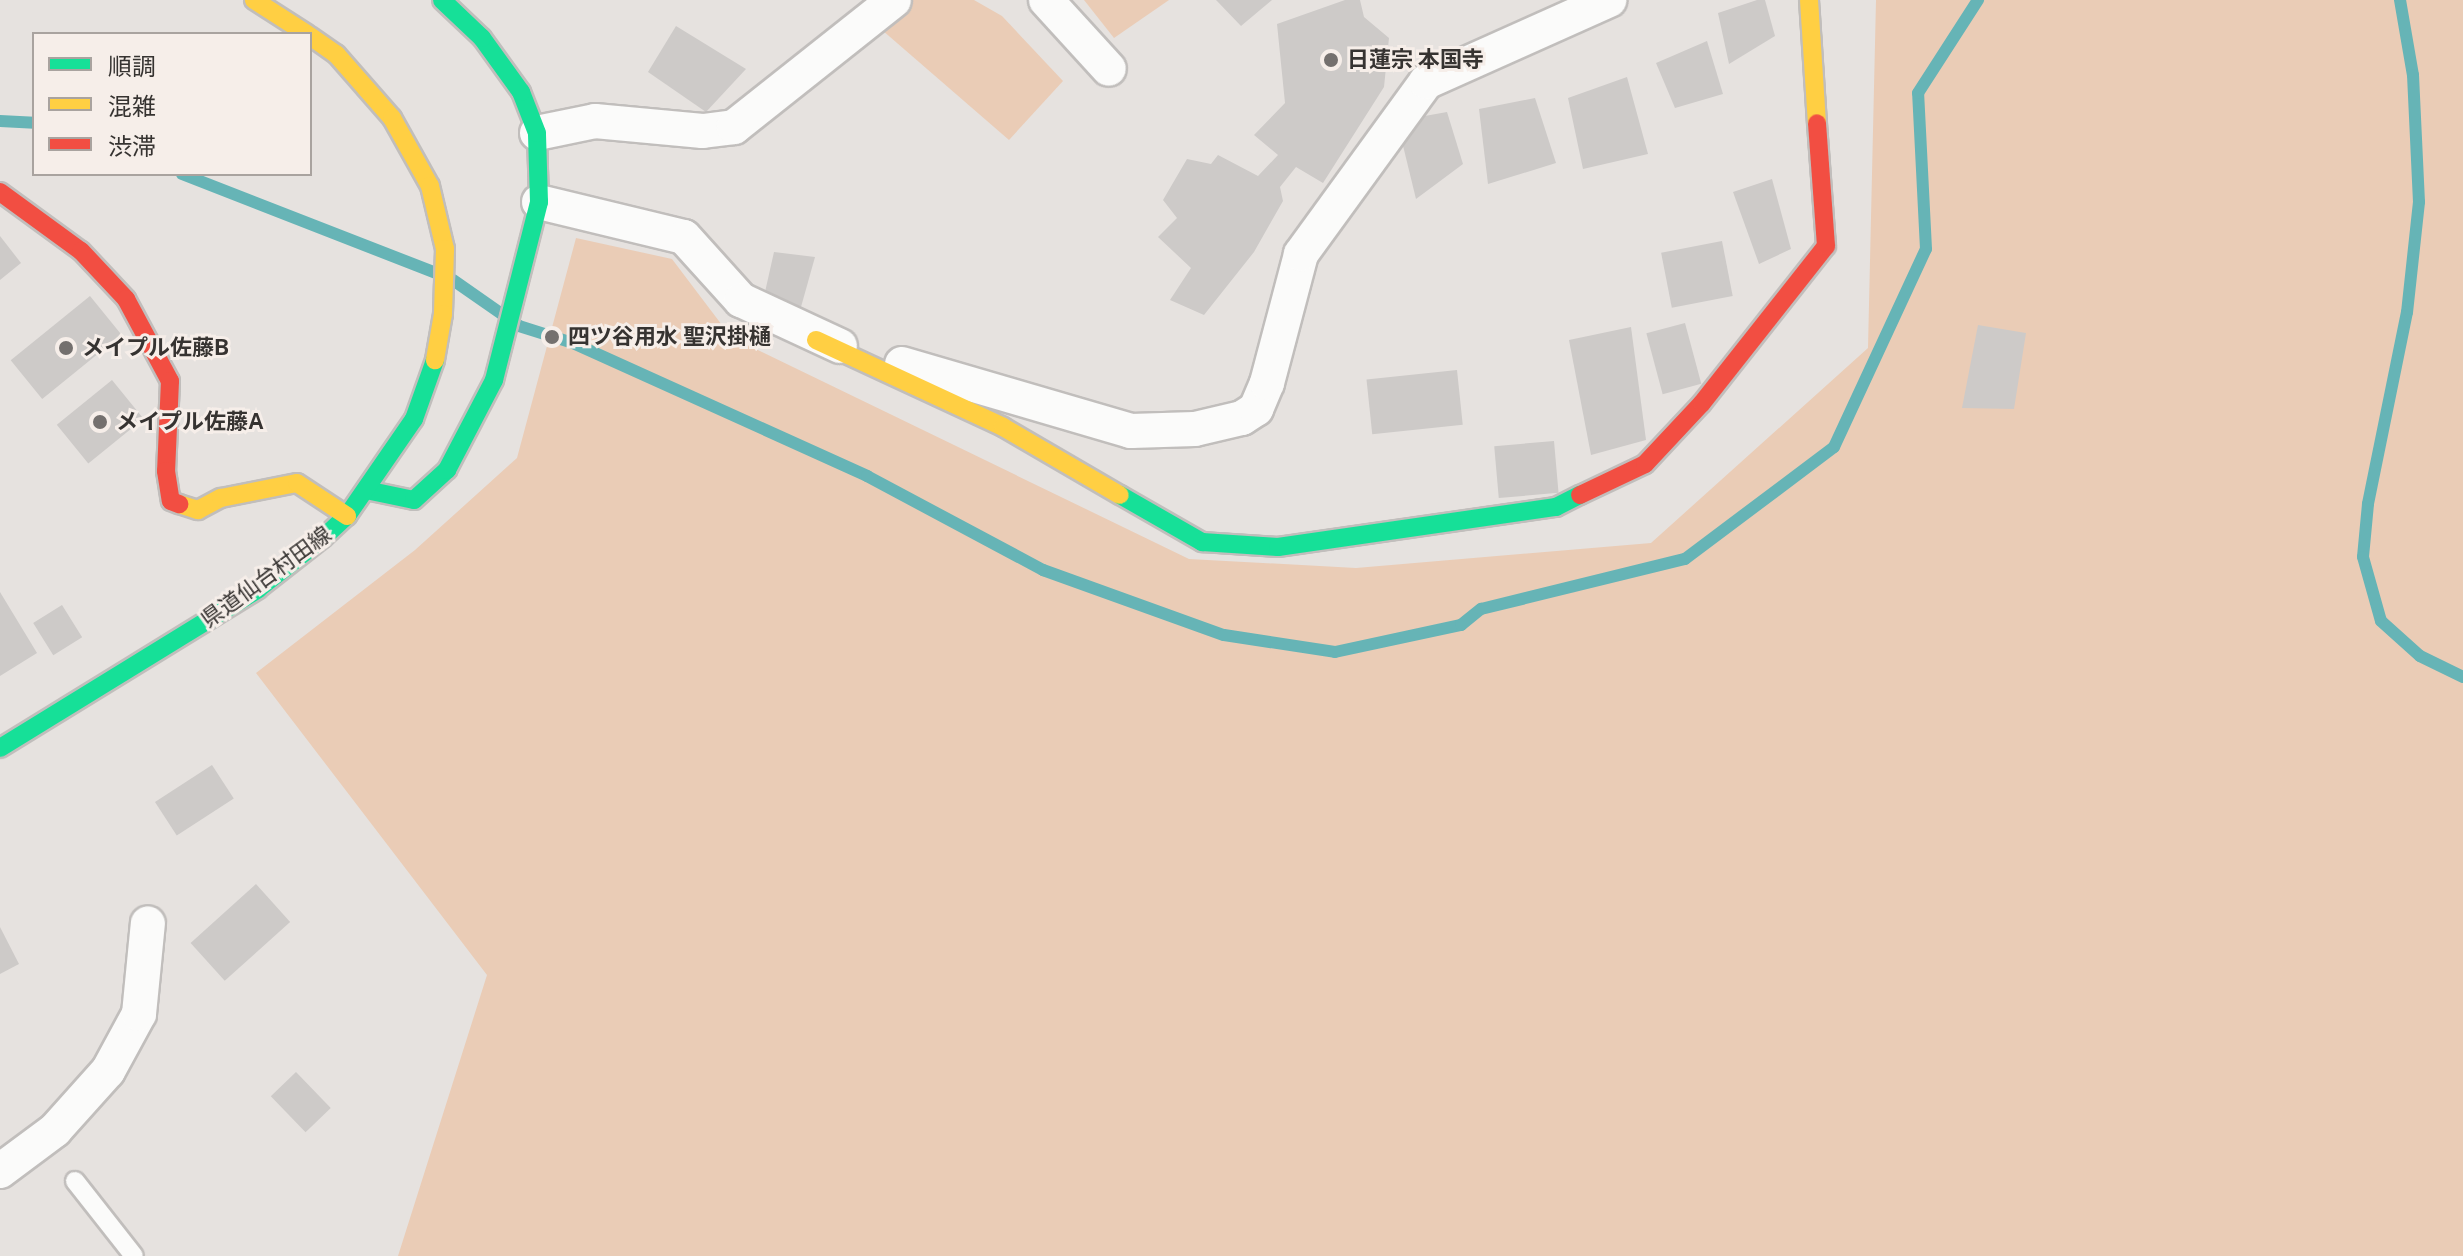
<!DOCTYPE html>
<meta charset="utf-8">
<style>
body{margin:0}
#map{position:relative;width:2463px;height:1256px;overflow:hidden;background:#e6e2df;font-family:"Public Sans","Noto Sans JP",sans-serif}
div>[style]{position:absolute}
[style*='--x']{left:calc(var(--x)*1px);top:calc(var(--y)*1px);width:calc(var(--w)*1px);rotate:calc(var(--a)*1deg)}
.green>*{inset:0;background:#eaccb6}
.stream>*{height:12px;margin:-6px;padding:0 6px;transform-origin:6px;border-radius:6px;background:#66b4b6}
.building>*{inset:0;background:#cdcac8;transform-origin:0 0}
.roads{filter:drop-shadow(2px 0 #c1bebc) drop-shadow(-2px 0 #c1bebc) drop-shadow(0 2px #c1bebc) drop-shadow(0 -2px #c1bebc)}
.lane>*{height:18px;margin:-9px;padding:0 9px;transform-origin:9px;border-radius:9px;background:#fbfbfa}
.street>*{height:34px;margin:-17px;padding:0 17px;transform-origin:17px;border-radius:17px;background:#fbfbfa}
.fast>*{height:18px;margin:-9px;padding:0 9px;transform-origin:9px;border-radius:9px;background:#16e098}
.slow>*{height:18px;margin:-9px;padding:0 9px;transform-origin:9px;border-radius:9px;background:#ffcf43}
.jam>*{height:18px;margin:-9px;padding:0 9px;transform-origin:9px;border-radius:9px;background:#f24e42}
.dots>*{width:22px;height:22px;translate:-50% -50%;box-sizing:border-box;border:4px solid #f6eee9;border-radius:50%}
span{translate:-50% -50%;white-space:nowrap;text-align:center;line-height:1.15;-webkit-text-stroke:6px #f6eee9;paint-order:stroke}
.poi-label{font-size:22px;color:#363331;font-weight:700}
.left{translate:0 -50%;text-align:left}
.street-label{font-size:22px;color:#363331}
.legend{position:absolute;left:32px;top:32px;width:280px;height:144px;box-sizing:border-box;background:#f6eee9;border:2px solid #a9a39f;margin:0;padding:10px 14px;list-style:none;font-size:24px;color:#363331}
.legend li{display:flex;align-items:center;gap:16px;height:40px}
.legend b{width:40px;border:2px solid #a9a39f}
</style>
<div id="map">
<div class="green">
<div style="clip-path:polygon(913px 0,974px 0,1002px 16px,1063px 81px,1009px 140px,882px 30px)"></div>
<div style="clip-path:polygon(1084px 0,1169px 0,1114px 38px)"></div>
<div style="clip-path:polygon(1876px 0,2463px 0,2463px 1256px,398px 1256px,487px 975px,256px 673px,415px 550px,517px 458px,576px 238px,672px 259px,731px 337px,1189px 559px,1356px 568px,1651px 543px,1868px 348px)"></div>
</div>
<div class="stream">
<div style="--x:2400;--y:0;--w:76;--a:80.2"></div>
<div style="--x:2413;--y:75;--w:127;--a:87.3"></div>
<div style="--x:2419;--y:202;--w:111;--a:96.2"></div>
<div style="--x:2407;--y:312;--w:196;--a:101.5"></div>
<div style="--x:2368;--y:504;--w:53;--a:95.4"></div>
<div style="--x:2363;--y:557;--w:66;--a:74.3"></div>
<div style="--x:2381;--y:621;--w:52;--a:41.9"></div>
<div style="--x:2420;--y:656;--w:48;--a:26"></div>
<div style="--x:0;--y:121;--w:34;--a:3"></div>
<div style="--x:182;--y:174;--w:273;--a:21.3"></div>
<div style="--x:453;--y:280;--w:80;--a:34.9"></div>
<div style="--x:519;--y:326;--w:57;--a:17.5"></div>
<div style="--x:573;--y:343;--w:323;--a:24.3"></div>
<div style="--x:867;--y:476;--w:200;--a:28.1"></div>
<div style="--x:1043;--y:570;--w:192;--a:19.8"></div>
<div style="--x:1224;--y:635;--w:112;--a:8.7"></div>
<div style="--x:1335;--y:652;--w:129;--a:-12.1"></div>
<div style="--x:1461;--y:625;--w:26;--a:-39"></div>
<div style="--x:1481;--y:609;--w:210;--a:-13.8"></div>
<div style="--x:1685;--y:559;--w:186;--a:-36.9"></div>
<div style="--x:1834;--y:447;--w:218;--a:-65.1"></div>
<div style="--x:1926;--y:249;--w:156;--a:-92.9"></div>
<div style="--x:1918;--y:93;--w:111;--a:-57.2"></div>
</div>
<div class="building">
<div style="clip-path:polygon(1216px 0,1272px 0,1241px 26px)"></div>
<div style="clip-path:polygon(1345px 0,1360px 0,1364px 17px,1389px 38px,1384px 87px,1323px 183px,1296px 167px,1280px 187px,1283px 201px,1254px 252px,1204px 315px,1170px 300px,1191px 268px,1158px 237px,1177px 218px,1163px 200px,1187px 159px,1211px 164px,1218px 155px,1258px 176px,1278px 155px,1254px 135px,1285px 103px,1277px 24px)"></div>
<div style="clip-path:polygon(1757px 0,1765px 0,1775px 36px,1729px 64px,1718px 13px)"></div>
<div style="clip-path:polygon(676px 26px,746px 69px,706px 112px,648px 72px)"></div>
<div style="clip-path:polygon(1707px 41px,1723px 94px,1675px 108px,1656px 63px)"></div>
<div style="clip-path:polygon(1627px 77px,1648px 154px,1583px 169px,1568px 98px)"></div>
<div style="clip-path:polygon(1535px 98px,1556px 163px,1488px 184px,1479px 109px)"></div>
<div style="clip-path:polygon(1447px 112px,1463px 164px,1416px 199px,1397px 121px)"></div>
<div style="clip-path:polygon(1772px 179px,1791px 249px,1759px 264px,1733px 192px)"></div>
<div style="clip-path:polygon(0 236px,21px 263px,0 280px)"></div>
<div style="left:1722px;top:241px;width:56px;height:62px;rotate:79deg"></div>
<div style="clip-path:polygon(774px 252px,815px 257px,801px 307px,763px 301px)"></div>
<div style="left:90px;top:296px;width:50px;height:102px;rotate:51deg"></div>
<div style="left:1685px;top:323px;width:63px;height:40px;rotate:75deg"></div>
<div style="clip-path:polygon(1978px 325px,2026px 333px,2014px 409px,1962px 408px)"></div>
<div style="clip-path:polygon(1631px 327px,1646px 440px,1591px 455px,1569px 340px)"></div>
<div style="left:1457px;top:370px;width:55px;height:91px;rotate:84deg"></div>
<div style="left:112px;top:380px;width:50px;height:71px;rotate:51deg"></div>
<div style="left:1554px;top:441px;width:52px;height:60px;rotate:85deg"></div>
<div style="clip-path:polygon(0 592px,37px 653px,0 676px)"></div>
<div style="left:62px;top:605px;width:38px;height:34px;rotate:58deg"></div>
<div style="left:212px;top:765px;width:40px;height:68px;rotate:57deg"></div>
<div style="left:256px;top:884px;width:51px;height:88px;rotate:48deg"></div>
<div style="clip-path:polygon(0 927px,19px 964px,0 974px)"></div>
<div style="left:296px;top:1072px;width:50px;height:35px;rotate:46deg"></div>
</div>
<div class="roads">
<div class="lane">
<div style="--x:75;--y:1181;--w:95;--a:51.8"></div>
</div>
<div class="street">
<div style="--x:1046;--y:0;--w:93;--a:47.6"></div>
<div style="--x:537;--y:133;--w:59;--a:-11.7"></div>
<div style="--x:595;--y:121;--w:108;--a:5.3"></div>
<div style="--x:703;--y:131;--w:31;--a:-7"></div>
<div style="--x:734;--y:127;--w:204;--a:-38.4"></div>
<div style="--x:539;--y:202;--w:149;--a:13.6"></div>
<div style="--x:684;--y:237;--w:85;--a:47.9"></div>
<div style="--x:741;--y:300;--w:109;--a:24.9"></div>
<div style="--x:902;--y:364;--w:239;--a:16.3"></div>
<div style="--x:1131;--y:431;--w:64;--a:-1.8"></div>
<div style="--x:1195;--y:429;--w:48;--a:-13.2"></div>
<div style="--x:1242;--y:418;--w:17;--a:-33"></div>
<div style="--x:1256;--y:409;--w:28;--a:-67"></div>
<div style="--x:1267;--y:383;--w:133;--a:-75.2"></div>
<div style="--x:1301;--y:254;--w:213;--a:-54"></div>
<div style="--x:1426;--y:82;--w:201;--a:-24.1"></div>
<div style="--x:0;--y:1171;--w:69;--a:-36.7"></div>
<div style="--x:55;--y:1130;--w:79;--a:-48.1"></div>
<div style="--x:108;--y:1071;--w:65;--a:-61.5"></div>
<div style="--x:139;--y:1014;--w:91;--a:-84.4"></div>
</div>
<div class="fast">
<div style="--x:366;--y:490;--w:49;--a:11.8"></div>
<div style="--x:414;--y:500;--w:45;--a:-42.3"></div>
<div style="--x:447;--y:470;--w:102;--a:-62.4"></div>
<div style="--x:494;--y:380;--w:184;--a:-75.8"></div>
<div style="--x:539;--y:202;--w:69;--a:-91.7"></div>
<div style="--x:537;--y:133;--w:44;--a:-111.3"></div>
<div style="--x:521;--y:92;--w:67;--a:-125.8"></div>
<div style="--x:482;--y:38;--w:55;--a:-136.5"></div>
<div style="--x:1120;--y:495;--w:95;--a:29.8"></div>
<div style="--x:1202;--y:542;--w:76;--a:3.8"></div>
<div style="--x:1278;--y:547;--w:281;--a:-8.2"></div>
<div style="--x:1556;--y:507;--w:27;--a:-27"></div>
<div style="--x:0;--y:748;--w:303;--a:-31.6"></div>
<div style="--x:258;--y:589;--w:83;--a:-38.1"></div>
<div style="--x:323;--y:538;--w:33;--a:-43"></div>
<div style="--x:347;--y:516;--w:118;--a:-55.4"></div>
<div style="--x:414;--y:419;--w:63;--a:-70.4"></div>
</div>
<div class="slow">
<div style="--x:254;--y:0;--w:63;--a:32.7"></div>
<div style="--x:1809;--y:0;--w:123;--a:86.3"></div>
<div style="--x:310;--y:36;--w:32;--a:35"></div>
<div style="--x:336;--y:54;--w:85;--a:48.8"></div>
<div style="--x:392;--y:118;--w:78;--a:60.8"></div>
<div style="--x:430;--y:186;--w:65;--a:76.6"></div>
<div style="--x:445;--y:249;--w:65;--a:91.8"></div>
<div style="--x:443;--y:314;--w:47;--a:99.9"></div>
<div style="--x:816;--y:340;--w:206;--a:24.9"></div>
<div style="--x:1003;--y:427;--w:135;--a:30.2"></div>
<div style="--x:179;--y:504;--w:20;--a:18"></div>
<div style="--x:198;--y:510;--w:26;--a:-28"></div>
<div style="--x:221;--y:498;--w:77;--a:-11.2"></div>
<div style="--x:297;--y:483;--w:60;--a:33.4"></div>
</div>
<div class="jam">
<div style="--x:0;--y:192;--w:100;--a:36.1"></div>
<div style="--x:81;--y:251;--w:66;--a:46.8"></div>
<div style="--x:126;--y:299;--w:93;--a:61.8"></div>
<div style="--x:170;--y:381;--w:90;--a:92.5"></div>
<div style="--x:166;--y:471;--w:30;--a:81"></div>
<div style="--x:171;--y:501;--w:9;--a:21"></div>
<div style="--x:1580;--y:495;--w:72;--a:-25.5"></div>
<div style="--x:1645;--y:464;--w:83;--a:-46.9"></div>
<div style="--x:1702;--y:403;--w:200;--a:-51.7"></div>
<div style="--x:1826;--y:246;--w:123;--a:-94.2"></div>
</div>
</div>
<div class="dots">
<div style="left:1331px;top:60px;background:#74706e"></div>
<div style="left:552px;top:337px;background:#74706e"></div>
<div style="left:66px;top:348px;background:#74706e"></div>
<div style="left:100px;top:422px;background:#74706e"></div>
</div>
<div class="poi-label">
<span class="left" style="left:1347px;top:60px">日蓮宗 本国寺</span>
<span class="left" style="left:568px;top:337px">四ツ谷用水 聖沢掛樋</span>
<span class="left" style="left:82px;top:348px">メイプル佐藤B</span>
<span class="left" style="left:116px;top:422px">メイプル佐藤A</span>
</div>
<div class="street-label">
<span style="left:266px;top:577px;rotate:-36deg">県道仙台村田線</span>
</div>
<ul class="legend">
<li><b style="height:10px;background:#16e098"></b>順調</li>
<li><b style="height:10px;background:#ffcf43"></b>混雑</li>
<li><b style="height:10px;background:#f24e42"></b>渋滞</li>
</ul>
</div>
